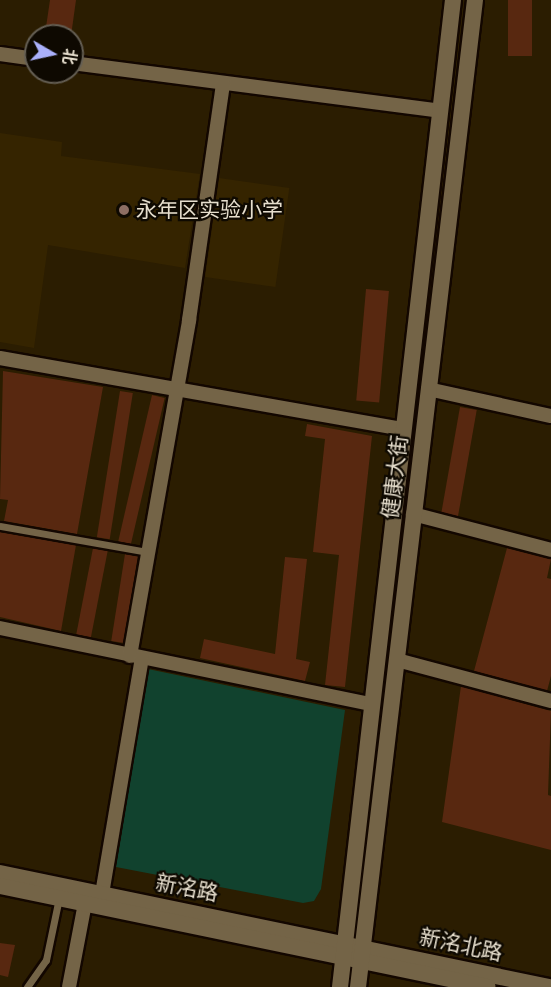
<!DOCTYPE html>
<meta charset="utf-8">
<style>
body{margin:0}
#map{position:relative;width:551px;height:987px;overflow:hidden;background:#2b1d01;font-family:"PT Sans Narrow","Noto Sans SC",sans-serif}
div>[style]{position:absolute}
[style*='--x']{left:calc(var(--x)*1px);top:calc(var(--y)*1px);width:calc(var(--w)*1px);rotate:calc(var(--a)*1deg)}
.built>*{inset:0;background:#352400;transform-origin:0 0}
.green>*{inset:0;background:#11422e}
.building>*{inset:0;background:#582810;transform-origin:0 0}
.roads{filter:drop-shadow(2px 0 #130700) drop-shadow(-2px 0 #130700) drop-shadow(0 2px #130700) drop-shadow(0 -2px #130700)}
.service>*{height:7px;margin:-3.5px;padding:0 3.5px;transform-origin:3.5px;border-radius:3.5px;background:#746447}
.minor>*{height:14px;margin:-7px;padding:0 7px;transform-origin:7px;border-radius:7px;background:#746447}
.secondary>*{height:16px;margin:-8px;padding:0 8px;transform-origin:8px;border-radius:8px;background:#746447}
.dots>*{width:16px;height:16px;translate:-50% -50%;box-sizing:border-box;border:3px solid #0e0901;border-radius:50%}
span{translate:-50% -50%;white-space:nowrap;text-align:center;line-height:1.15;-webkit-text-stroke:4.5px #0e0901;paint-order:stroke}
.poi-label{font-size:21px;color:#e6decd}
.left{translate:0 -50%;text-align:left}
.street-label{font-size:21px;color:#e6decd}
.north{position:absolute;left:24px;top:24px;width:60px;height:60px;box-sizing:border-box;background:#0e0901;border:2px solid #645e53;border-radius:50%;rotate:99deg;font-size:16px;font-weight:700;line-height:24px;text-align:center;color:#e6decd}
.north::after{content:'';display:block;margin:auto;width:21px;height:27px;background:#aab0fb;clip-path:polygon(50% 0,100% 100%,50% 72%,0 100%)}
</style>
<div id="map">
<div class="built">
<div style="clip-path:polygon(0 133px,62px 142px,61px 156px,200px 174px,185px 268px,48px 245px,34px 348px,0 342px)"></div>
<div style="left:219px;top:178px;width:71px;height:100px;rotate:8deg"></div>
</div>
<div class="green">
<div style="clip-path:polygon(148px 669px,345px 710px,321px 889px,314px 901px,303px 903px,116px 867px)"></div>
</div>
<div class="building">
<div style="clip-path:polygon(50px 0,76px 0,71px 36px,45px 34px)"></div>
<div style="left:508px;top:0;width:24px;height:56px"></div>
<div style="left:366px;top:289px;width:23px;height:112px;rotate:5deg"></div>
<div style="clip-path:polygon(3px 371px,103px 387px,77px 534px,4px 521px,8px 500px,0 499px)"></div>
<div style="left:120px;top:391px;width:13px;height:148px;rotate:9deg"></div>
<div style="left:152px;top:395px;width:13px;height:150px;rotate:13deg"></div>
<div style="left:460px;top:407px;width:17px;height:108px;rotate:10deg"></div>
<div style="clip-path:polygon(307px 424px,372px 436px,345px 687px,325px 685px,339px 555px,313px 552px,325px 439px,305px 436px)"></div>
<div style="clip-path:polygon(0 532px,76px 545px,61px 631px,0 617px)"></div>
<div style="left:93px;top:548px;width:15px;height:88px;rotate:11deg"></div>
<div style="clip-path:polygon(507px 548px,551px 559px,547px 578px,551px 579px,551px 676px,547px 691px,474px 671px)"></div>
<div style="left:125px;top:554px;width:13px;height:88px;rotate:9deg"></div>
<div style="clip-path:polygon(285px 557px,307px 559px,296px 659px,310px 662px,305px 681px,200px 658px,204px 639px,275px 654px)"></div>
<div style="clip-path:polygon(461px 686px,551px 711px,548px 795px,551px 796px,551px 850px,442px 822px)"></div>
<div style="clip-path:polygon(0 943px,15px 945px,8px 977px,0 975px)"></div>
</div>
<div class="roads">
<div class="service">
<div style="--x:0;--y:526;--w:150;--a:10"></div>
<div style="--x:27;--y:987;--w:33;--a:-55"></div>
<div style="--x:46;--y:960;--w:63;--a:-78.2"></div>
</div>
<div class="minor">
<div style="--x:0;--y:54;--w:36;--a:8"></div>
<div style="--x:72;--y:63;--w:371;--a:7.4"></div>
<div style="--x:0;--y:358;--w:408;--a:10"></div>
<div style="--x:428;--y:389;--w:126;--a:12.4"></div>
<div style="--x:413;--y:514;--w:143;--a:14.6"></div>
<div style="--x:0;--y:628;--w:378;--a:11.6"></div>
<div style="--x:130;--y:656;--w:341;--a:-80"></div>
<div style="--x:189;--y:320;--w:239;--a:-81.8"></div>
<div style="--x:397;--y:660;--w:159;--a:14.9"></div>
<div style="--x:102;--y:894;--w:239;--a:-80.4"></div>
<div style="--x:69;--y:987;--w:86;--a:-79.2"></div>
</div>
<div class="secondary">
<div style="--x:0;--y:873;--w:561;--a:11.73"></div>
<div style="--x:0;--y:886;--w:498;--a:11.7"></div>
<div style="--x:340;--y:987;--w:993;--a:-83.47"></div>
<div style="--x:358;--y:987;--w:994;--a:-83.24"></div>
</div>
</div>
<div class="dots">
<div style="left:124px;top:210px;background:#8d6e63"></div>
</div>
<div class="poi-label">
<span class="left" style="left:136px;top:210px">永年区实验小学</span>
</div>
<div class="street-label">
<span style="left:395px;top:477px;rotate:-83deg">健康大街</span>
<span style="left:187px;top:888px;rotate:11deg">新洺路</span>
<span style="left:461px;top:945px;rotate:12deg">新洺北路</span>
</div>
<div class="north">北</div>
</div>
